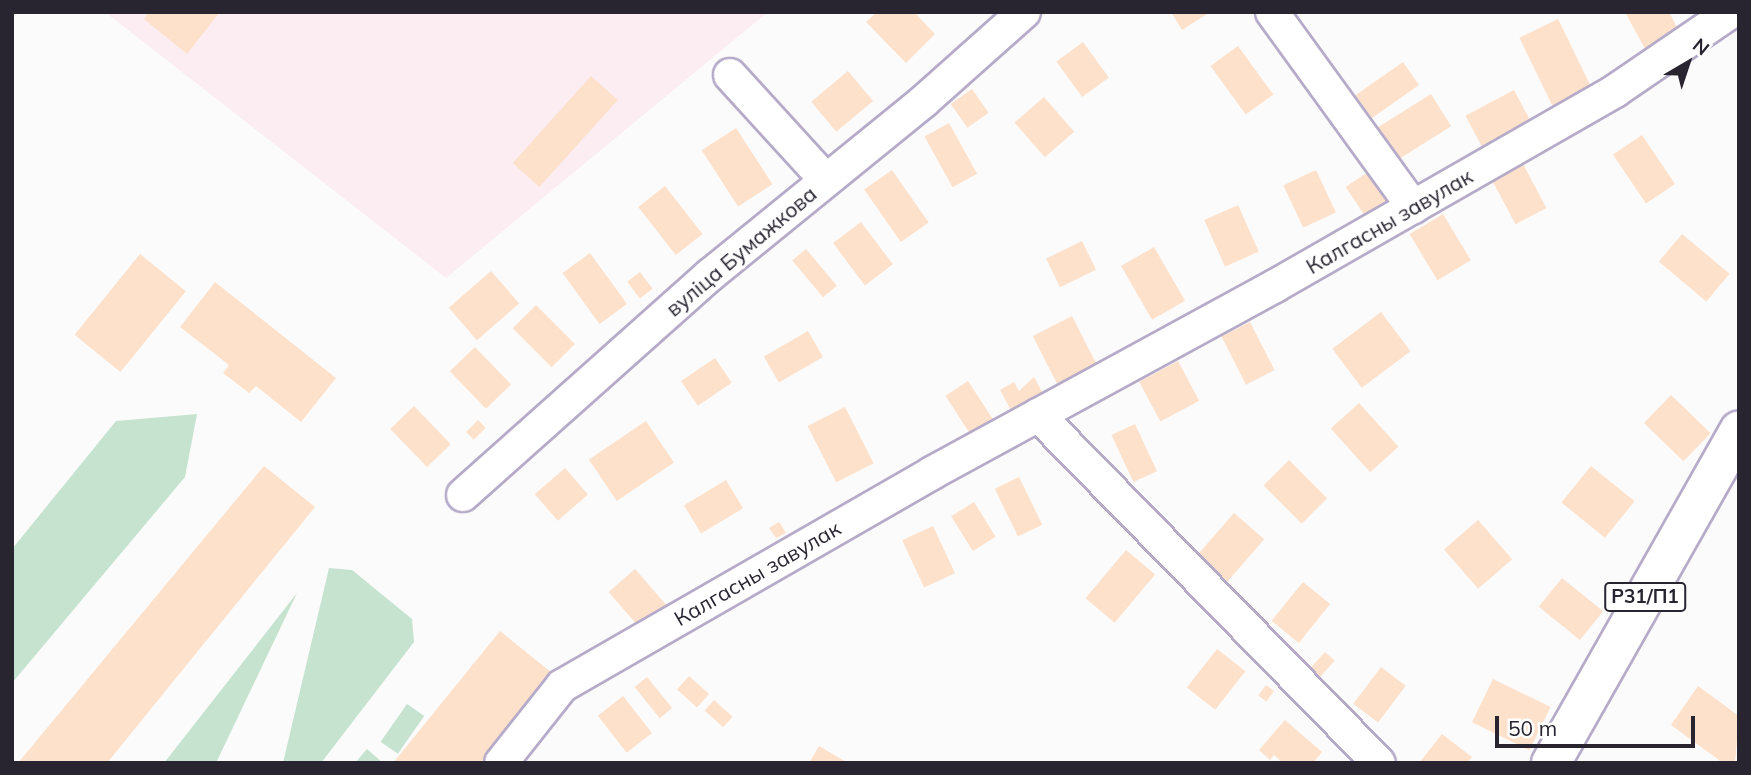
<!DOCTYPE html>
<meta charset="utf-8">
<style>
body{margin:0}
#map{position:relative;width:1751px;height:775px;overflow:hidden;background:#fbfbfb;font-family:Mulish,sans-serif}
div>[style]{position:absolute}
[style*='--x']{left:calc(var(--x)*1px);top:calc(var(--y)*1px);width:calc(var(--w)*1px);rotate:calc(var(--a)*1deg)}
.education>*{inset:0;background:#fcedf2}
.green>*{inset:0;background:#c5e3cf;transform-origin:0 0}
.building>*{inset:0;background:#fee1cb;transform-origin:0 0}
.roads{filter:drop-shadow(2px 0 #b5abc9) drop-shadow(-2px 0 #b5abc9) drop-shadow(0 2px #b5abc9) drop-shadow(0 -2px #b5abc9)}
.minor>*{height:32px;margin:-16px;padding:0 16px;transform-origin:16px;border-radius:16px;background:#fff}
.primary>*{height:38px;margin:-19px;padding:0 19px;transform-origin:19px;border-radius:19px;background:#fff}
span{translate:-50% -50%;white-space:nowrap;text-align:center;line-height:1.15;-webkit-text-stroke:5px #fff;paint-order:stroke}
.shield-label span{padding:2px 5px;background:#fff;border:2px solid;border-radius:5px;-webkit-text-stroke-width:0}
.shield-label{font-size:19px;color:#282430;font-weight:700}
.street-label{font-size:21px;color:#282430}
.frame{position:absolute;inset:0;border:14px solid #282430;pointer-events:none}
.north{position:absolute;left:1653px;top:28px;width:70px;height:70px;-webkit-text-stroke:5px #fff;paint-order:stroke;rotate:39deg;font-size:19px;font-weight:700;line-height:28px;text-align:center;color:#282430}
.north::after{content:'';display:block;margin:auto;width:24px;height:32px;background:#282430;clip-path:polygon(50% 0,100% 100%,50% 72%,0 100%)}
.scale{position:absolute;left:1495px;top:716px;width:200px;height:32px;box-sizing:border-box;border:4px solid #282430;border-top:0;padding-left:9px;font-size:21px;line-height:24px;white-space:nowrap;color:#282430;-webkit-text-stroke:5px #fff;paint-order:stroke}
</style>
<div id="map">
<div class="education">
<div style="clip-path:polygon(105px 12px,768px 12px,446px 278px)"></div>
</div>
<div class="green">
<div style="clip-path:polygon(197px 414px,185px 477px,12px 683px,12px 549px,116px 421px)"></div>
<div style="clip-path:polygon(329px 568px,352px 570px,412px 619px,414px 642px,321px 763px,283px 763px)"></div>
<div style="clip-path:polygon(297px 593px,216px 763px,164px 763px)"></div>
<div style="left:407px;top:704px;width:21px;height:46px;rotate:35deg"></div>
<div style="clip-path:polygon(367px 749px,383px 763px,355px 763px)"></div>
</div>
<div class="building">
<div style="clip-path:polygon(149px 12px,220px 12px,187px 54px,144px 19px)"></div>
<div style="clip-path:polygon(877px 12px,914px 12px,935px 34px,906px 63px,866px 22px)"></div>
<div style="clip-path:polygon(1171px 12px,1210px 12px,1182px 30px)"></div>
<div style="clip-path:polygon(1625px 12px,1669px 12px,1679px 31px,1645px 49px)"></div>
<div style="left:1558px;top:19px;width:77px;height:43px;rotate:64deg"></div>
<div style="left:1083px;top:42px;width:44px;height:33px;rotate:54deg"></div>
<div style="left:1238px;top:46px;width:60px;height:34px;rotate:54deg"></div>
<div style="left:1403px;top:62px;width:28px;height:58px;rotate:55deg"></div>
<div style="left:848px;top:71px;width:39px;height:48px;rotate:50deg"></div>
<div style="left:591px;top:76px;width:36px;height:117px;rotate:42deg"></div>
<div style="left:972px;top:89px;width:29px;height:26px;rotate:55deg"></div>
<div style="left:1514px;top:90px;width:38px;height:55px;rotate:62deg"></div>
<div style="left:1431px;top:94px;width:38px;height:64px;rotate:58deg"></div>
<div style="left:1044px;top:97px;width:46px;height:39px;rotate:49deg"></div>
<div style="left:949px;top:123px;width:58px;height:28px;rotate:61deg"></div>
<div style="left:736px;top:128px;width:67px;height:41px;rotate:57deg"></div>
<div style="left:1642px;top:135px;width:59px;height:35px;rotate:56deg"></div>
<div style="left:1522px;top:162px;width:52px;height:35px;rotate:62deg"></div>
<div style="left:892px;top:170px;width:64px;height:34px;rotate:55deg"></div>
<div style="left:1316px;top:170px;width:47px;height:36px;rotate:65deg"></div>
<div style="left:1368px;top:172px;width:37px;height:27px;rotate:56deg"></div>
<div style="left:665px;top:186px;width:61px;height:34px;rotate:52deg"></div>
<div style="left:1238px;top:205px;width:51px;height:37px;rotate:66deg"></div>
<div style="left:1443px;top:214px;width:54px;height:39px;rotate:59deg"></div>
<div style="left:861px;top:222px;width:53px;height:35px;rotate:53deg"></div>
<div style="left:1682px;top:234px;width:62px;height:36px;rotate:40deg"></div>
<div style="left:1082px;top:241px;width:32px;height:40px;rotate:64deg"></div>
<div style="left:1154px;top:247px;width:62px;height:38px;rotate:60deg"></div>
<div style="left:806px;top:249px;width:48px;height:18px;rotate:50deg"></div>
<div style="left:590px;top:253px;width:63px;height:34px;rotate:54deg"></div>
<div style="left:140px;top:254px;width:59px;height:104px;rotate:39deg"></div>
<div style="left:491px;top:271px;width:43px;height:56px;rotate:49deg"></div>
<div style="left:640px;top:272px;width:21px;height:16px;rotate:53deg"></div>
<div style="clip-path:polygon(215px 282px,336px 378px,301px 422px,256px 386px,249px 393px,223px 373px,229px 365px,180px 327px)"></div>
<div style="left:536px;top:305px;width:55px;height:33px;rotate:45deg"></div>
<div style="left:1381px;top:312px;width:49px;height:61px;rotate:53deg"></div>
<div style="left:1072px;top:316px;width:58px;height:44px;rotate:63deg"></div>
<div style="left:1250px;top:322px;width:54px;height:32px;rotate:63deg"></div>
<div style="left:808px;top:331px;width:30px;height:51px;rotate:60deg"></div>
<div style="left:475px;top:347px;width:52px;height:35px;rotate:46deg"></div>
<div style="left:715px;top:358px;width:30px;height:41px;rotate:56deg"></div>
<div style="left:1178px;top:361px;width:45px;height:44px;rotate:62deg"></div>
<div style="clip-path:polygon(1034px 377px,1048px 403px,1016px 420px,1000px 390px,1014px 382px,1019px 391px)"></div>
<div style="left:968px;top:381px;width:46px;height:27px;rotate:57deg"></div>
<div style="left:1671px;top:395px;width:55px;height:39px;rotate:44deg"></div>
<div style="left:1359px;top:403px;width:59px;height:38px;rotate:48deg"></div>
<div style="left:414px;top:406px;width:53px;height:33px;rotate:46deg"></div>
<div style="left:845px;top:407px;width:63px;height:42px;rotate:63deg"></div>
<div style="left:478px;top:420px;width:11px;height:17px;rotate:45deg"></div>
<div style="left:646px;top:421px;width:50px;height:69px;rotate:56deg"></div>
<div style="left:1135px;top:424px;width:52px;height:26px;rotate:65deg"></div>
<div style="left:1289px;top:460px;width:54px;height:36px;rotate:45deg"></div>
<div style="clip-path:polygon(264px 466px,315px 507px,107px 763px,18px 763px)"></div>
<div style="left:1591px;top:466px;width:56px;height:47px;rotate:39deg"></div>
<div style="left:565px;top:468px;width:35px;height:40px;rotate:49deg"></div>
<div style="left:1019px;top:477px;width:53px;height:27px;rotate:64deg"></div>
<div style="left:726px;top:480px;width:33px;height:49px;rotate:59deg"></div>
<div style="left:974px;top:502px;width:41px;height:27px;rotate:58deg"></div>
<div style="left:1234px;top:513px;width:40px;height:58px;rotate:41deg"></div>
<div style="left:1478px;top:520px;width:52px;height:45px;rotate:49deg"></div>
<div style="clip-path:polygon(779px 522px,786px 533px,776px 538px,769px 528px)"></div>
<div style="left:933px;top:526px;width:52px;height:34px;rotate:65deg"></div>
<div style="left:1126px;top:550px;width:38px;height:63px;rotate:40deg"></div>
<div style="left:635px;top:569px;width:49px;height:35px;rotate:49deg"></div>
<div style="left:1562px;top:578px;width:53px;height:37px;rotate:39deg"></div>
<div style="left:1303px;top:582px;width:35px;height:50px;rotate:39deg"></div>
<div style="clip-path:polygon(500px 631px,552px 673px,480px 763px,393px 763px)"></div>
<div style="left:1217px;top:649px;width:36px;height:49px;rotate:38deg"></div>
<div style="left:1325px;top:652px;width:13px;height:24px;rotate:42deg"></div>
<div style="left:1381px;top:667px;width:31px;height:46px;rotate:37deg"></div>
<div style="left:689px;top:676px;width:27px;height:18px;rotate:42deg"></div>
<div style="left:647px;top:677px;width:40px;height:16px;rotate:51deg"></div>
<div style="left:1493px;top:679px;width:64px;height:48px;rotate:26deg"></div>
<div style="left:1266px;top:685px;width:10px;height:13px;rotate:37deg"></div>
<div style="clip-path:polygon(1698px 686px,1739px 716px,1735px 763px,1723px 763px,1671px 725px)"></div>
<div style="left:623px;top:696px;width:47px;height:32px;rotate:52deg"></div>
<div style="left:714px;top:700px;width:25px;height:14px;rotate:42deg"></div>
<div style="clip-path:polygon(1285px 720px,1322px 752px,1313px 763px,1283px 763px,1274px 755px,1270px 760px,1259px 750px)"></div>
<div style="clip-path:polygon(1442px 734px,1472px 757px,1467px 763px,1419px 763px)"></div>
<div style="clip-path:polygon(819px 746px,848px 763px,809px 763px)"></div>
</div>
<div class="roads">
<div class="minor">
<div style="--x:1272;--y:12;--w:241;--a:54.1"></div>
<div style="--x:730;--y:75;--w:142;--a:47.6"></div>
<div style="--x:1038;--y:415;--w:487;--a:45.6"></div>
<div style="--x:463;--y:495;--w:331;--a:-41.7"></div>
<div style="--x:710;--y:275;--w:276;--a:-39.1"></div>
<div style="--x:924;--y:101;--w:134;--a:-41.7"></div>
<div style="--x:501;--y:763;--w:98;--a:-51.6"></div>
<div style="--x:562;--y:686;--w:427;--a:-29.9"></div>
<div style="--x:932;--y:473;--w:391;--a:-28.6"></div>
<div style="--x:1275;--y:286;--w:392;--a:-29.8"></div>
<div style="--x:1615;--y:91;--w:140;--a:-34.3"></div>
</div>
<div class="primary">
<div style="--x:1551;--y:763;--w:382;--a:-60.5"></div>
</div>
</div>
<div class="shield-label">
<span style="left:1645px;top:597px">Р31/П1</span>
</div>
<div class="street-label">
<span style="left:1389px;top:221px;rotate:-30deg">Калгасны завулак</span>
<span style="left:741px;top:251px;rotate:-40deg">вуліца Бумажкова</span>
<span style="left:757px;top:573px;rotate:-30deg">Калгасны завулак</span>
</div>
<div class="frame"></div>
<div class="north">N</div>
<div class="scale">50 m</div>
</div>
